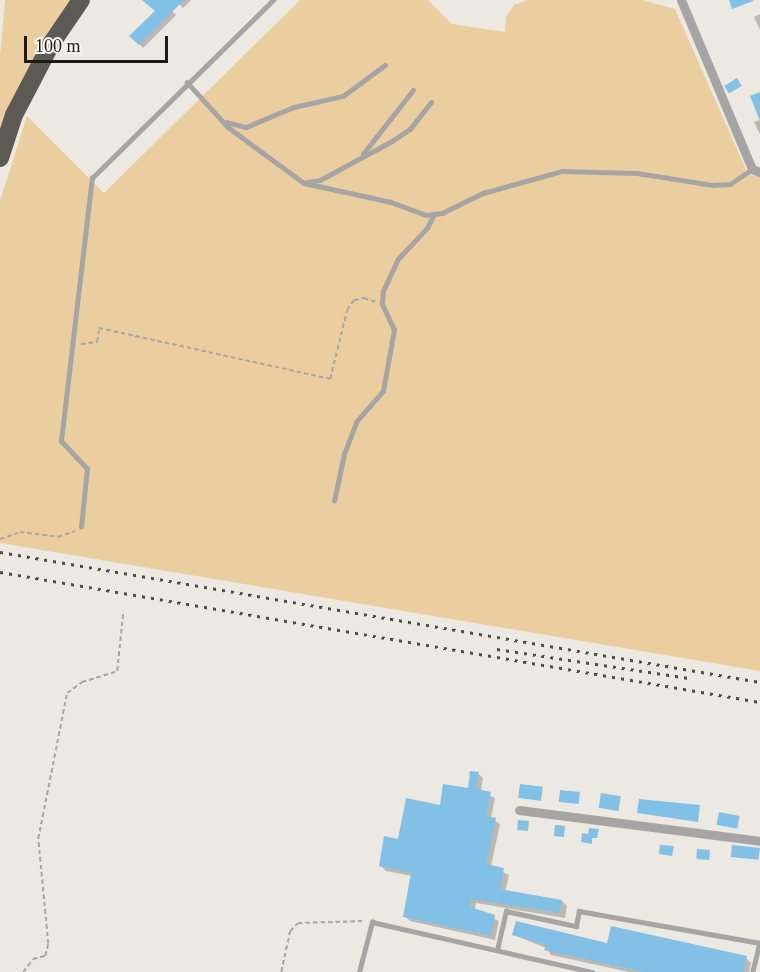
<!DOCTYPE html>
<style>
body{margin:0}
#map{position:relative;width:760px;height:972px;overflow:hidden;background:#ece8e2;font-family:"Times New Roman",serif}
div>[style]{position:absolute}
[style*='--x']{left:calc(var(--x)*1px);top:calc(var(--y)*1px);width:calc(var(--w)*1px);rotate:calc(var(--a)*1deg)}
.green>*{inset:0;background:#ebce9f}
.shadow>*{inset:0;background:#0003}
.building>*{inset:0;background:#83c0e6;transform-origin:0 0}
.path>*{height:1.5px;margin-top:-0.75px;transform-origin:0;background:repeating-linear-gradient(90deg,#a9a6a1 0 4.5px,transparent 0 7.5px)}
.lane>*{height:4.5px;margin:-2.25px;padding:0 2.25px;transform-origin:2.25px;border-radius:2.25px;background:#a7a5a3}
.street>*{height:9px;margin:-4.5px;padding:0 4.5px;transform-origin:4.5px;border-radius:4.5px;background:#a7a5a3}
.highway>*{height:18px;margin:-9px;padding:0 9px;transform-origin:9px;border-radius:9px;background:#5d5a55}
.rail>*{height:3px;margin-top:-1.5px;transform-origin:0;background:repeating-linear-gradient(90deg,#4e4c48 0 3px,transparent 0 9px)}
span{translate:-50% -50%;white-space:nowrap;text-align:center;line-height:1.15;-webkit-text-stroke:4.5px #f9f5ef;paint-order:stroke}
.scale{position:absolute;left:24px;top:36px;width:144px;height:27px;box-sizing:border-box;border:3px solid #1d1c19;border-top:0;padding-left:8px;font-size:18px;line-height:21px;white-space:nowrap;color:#1d1c19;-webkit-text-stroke:4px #f9f5ef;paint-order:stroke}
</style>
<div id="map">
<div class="green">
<div style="clip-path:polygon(5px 0,82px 0,0 136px,0 56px)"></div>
<div style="clip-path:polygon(300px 0,428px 0,452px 24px,505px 32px,506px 17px,514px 5px,528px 0,643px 0,675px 9px,748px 174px,760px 177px,760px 671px,0 543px,0 201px,27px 116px,104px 193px)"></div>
</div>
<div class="shadow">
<div style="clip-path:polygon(143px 0,160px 0,176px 15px,143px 48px,132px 36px,157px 11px)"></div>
<div style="clip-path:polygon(176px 0,191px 0,183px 8px)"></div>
<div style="clip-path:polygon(760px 14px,760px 30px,754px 17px)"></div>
<div style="clip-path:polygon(760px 120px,760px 134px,754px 122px)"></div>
<div style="clip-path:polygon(478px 773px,483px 778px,481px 791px,495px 798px,491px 818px,500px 824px,491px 866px,509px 875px,505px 892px,562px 901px,567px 906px,565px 918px,476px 903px,475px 910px,499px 921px,495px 940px,410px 921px,405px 916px,412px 876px,386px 871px,381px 866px,400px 841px,469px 790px)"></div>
<div style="clip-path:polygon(514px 935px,746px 958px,751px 963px,749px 972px,629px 972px,551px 955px,546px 948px)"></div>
</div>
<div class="building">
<div style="clip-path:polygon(142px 0,184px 0,139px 45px,129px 36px,155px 11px)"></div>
<div style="clip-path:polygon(729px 0,753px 0,753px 1px,732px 9px)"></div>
<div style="left:737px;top:78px;width:9px;height:15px;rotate:58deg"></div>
<div style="clip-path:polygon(760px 92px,760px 121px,750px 96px)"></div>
<div style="clip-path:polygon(470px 771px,479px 772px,476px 789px,491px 792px,486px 816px,496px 818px,486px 864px,504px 868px,500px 889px,562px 900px,560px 913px,471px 899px,470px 907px,495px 915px,491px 936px,403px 917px,411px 873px,379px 866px,384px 836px,398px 839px,406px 798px,440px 805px,443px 784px,468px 788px)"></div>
<div style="left:520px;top:784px;width:23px;height:14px;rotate:7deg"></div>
<div style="left:560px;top:790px;width:20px;height:12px;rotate:6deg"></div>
<div style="left:601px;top:793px;width:20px;height:15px;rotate:9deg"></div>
<div style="clip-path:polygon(639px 799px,700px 805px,698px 822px,637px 813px)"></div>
<div style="left:719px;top:812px;width:21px;height:13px;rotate:11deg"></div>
<div style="left:518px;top:820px;width:11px;height:10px;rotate:5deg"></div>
<div style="left:555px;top:825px;width:10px;height:11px;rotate:6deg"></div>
<div style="clip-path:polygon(589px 828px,599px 829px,597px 838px,592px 838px,592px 844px,581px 842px,582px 833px,588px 834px)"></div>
<div style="clip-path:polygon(660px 845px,674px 846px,672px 856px,659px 854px)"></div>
<div style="left:732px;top:845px;width:28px;height:12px;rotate:6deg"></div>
<div style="left:697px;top:849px;width:13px;height:10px;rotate:4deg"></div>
<div style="clip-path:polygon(516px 921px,607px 943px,611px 926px,747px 956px,744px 972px,643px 972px,544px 950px,546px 945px,512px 935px)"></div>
</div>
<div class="path">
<div style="--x:81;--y:344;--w:16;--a:-7"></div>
<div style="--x:97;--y:342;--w:14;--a:-82"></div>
<div style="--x:99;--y:328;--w:237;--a:12.4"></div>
<div style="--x:330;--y:379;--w:71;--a:-76.2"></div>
<div style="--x:347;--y:310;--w:12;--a:-55"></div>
<div style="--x:354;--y:300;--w:10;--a:-11"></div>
<div style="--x:364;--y:298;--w:13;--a:18"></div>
<div style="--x:0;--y:539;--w:21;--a:-19"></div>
<div style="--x:20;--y:532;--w:38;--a:7"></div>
<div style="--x:58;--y:537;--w:18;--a:-19"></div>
<div style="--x:23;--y:972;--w:16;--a:-52"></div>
<div style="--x:33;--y:959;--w:12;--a:-14"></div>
<div style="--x:45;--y:956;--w:12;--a:-76"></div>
<div style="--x:48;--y:944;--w:105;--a:-95.4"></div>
<div style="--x:38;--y:839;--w:149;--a:-78.8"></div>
<div style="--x:67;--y:693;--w:19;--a:-36"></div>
<div style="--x:82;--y:682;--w:37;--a:-17"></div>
<div style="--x:117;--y:671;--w:58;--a:-84.1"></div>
<div style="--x:281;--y:972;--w:42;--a:-77.6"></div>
<div style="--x:290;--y:931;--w:11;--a:-45"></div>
<div style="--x:298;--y:923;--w:67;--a:-1.7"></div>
</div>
<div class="lane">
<div style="--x:187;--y:82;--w:61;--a:47.7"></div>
<div style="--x:228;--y:127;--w:94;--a:36.4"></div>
<div style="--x:304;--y:183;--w:89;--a:12.3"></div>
<div style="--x:391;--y:202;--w:37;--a:20"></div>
<div style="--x:426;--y:215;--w:16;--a:-7"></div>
<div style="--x:442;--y:213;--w:46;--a:-26"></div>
<div style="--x:483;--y:193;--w:82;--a:-15.6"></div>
<div style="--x:562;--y:171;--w:75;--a:1.5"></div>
<div style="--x:637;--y:173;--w:77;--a:9"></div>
<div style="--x:713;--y:185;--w:17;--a:-3"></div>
<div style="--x:730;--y:184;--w:25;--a:-34"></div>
<div style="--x:227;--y:122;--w:20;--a:15"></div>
<div style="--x:246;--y:127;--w:52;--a:-22.6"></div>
<div style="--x:294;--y:107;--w:50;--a:-12.7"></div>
<div style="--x:343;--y:96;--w:52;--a:-36.4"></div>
<div style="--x:363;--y:154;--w:81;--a:-52"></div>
<div style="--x:307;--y:182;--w:13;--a:-9"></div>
<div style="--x:320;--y:180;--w:82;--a:-28.4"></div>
<div style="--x:392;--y:141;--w:22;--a:-34"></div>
<div style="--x:410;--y:129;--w:34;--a:-52"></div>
<div style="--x:334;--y:501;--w:48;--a:-78"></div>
<div style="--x:344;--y:454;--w:34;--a:-69"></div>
<div style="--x:356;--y:422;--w:41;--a:-48.9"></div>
<div style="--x:383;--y:391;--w:62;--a:-79.8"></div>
<div style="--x:394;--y:330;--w:29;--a:-115"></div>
<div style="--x:382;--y:304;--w:13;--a:-86"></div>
<div style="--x:383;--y:291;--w:35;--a:-65"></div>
<div style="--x:398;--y:259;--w:42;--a:-46.9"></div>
<div style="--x:427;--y:228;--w:13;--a:-63"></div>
<div style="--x:81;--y:527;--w:58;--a:-84.1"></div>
<div style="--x:87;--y:469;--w:38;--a:-133"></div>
<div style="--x:61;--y:441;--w:265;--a:-83.3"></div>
<div style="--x:92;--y:178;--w:254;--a:-44.5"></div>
<div style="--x:497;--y:950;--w:40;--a:-77"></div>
<div style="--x:506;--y:911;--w:72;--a:12.1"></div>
<div style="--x:576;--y:926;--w:15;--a:-79"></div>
<div style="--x:579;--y:911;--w:184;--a:10"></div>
<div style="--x:760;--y:943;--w:30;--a:104"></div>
<div style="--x:359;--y:972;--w:52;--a:-75.4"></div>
<div style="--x:372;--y:922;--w:226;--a:12.8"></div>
</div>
<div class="street">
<div style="--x:681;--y:0;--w:183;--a:67.2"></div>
<div style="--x:752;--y:169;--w:9;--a:21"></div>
<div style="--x:519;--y:810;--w:243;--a:7.3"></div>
</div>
<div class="highway">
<div style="--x:0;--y:158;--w:45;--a:-72"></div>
<div style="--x:14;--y:115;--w:80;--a:-62.5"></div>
<div style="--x:51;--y:44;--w:53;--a:-55.7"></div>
</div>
<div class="rail">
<div style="--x:0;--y:552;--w:771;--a:9.71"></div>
<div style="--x:0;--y:572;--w:771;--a:9.71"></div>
<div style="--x:497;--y:649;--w:194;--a:8.6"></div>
</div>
<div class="scale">100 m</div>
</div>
